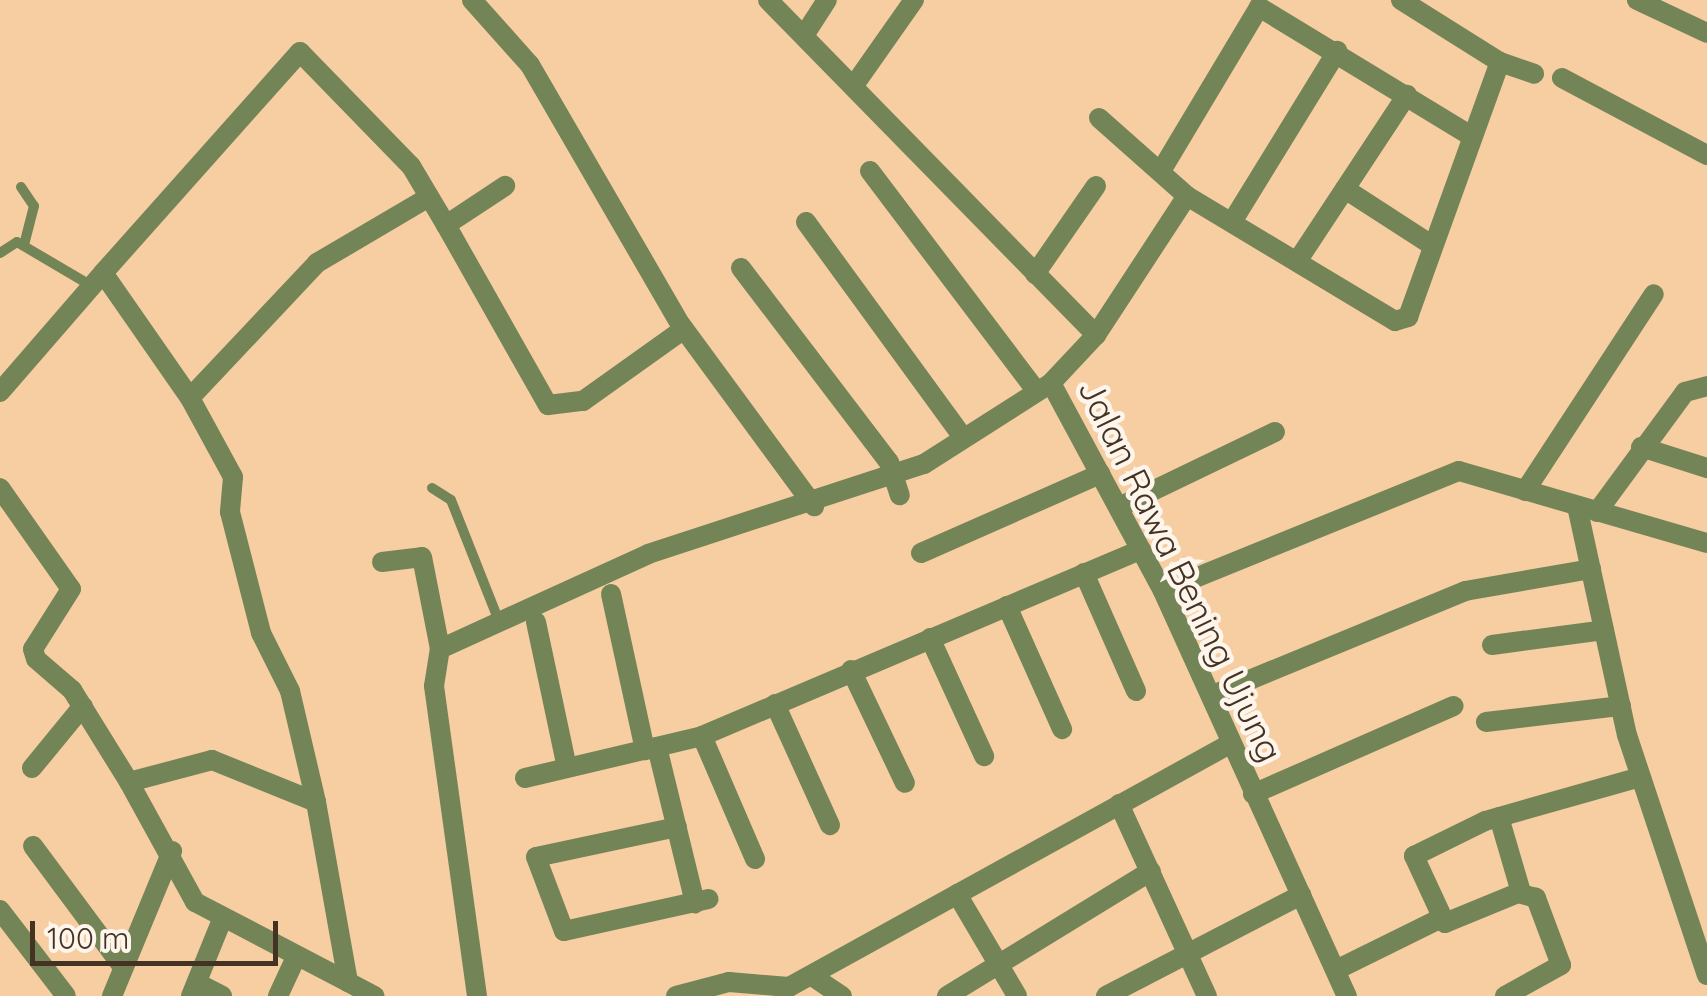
<!DOCTYPE html>
<style>
body{margin:0}
#map{position:relative;width:1707px;height:996px;overflow:hidden;background:#f7cda2;font-family:Quicksand,sans-serif}
div>[style]{position:absolute}
[style*='--x']{left:calc(var(--x)*1px);top:calc(var(--y)*1px);width:calc(var(--w)*1px);rotate:calc(var(--a)*1deg)}
.service>*{height:10px;margin:-5px;padding:0 5px;transform-origin:5px;border-radius:5px;background:#738557}
.minor>*{height:20px;margin:-10px;padding:0 10px;transform-origin:10px;border-radius:10px;background:#738557}
span{translate:-50% -50%;white-space:nowrap;text-align:center;line-height:1.15;-webkit-text-stroke:9px #fef5ec;paint-order:stroke}
.street-label{font-size:35px;color:#432}
.scale{position:absolute;left:30px;top:921px;width:248px;height:45px;box-sizing:border-box;border:5px solid #432;border-top:0;padding-left:12px;font-size:30px;line-height:35px;white-space:nowrap;color:#432;-webkit-text-stroke:8px #fef5ec;paint-order:stroke}
</style>
<div id="map">
<div class="service">
<div style="--x:21;--y:187;--w:23;--a:56"></div>
<div style="--x:34;--y:206;--w:40;--a:104.4"></div>
<div style="--x:0;--y:253;--w:20;--a:-33"></div>
<div style="--x:17;--y:242;--w:85;--a:30.5"></div>
<div style="--x:432;--y:488;--w:22;--a:32"></div>
<div style="--x:451;--y:500;--w:128;--a:68.4"></div>
</div>
<div class="minor">
<div style="--x:472;--y:0;--w:87;--a:48.3"></div>
<div style="--x:530;--y:65;--w:301;--a:59.9"></div>
<div style="--x:681;--y:325;--w:225;--a:53.7"></div>
<div style="--x:768;--y:0;--w:469;--a:45.6"></div>
<div style="--x:1096;--y:335;--w:66;--a:133.2"></div>
<div style="--x:1051;--y:383;--w:236;--a:61.7"></div>
<div style="--x:1163;--y:591;--w:445;--a:65.6"></div>
<div style="--x:1401;--y:0;--w:117;--a:32.1"></div>
<div style="--x:1637;--y:0;--w:77;--a:25.2"></div>
<div style="--x:805;--y:34;--w:40;--a:-57.1"></div>
<div style="--x:1562;--y:78;--w:164;--a:28"></div>
<div style="--x:857;--y:81;--w:99;--a:-54.9"></div>
<div style="--x:1099;--y:118;--w:118;--a:41.6"></div>
<div style="--x:870;--y:171;--w:273;--a:52.9"></div>
<div style="--x:1161;--y:171;--w:191;--a:-59.1"></div>
<div style="--x:1259;--y:7;--w:248;--a:31.3"></div>
<div style="--x:1345;--y:189;--w:101;--a:32.9"></div>
<div style="--x:429;--y:197;--w:130;--a:149.5"></div>
<div style="--x:317;--y:263;--w:185;--a:133.3"></div>
<div style="--x:190;--y:398;--w:152;--a:-124.8"></div>
<div style="--x:103;--y:273;--w:296;--a:-48.3"></div>
<div style="--x:300;--y:52;--w:159;--a:45.8"></div>
<div style="--x:411;--y:166;--w:69;--a:59.3"></div>
<div style="--x:446;--y:225;--w:207;--a:60.5"></div>
<div style="--x:548;--y:405;--w:35;--a:-7"></div>
<div style="--x:583;--y:401;--w:124;--a:-35.5"></div>
<div style="--x:806;--y:222;--w:265;--a:53.9"></div>
<div style="--x:1232;--y:222;--w:201;--a:-58.4"></div>
<div style="--x:446;--y:225;--w:71;--a:-33.5"></div>
<div style="--x:1298;--y:260;--w:198;--a:-56.6"></div>
<div style="--x:741;--y:268;--w:244;--a:52.7"></div>
<div style="--x:889;--y:462;--w:35;--a:72"></div>
<div style="--x:1035;--y:274;--w:107;--a:-55.3"></div>
<div style="--x:1096;--y:335;--w:166;--a:-56.8"></div>
<div style="--x:1187;--y:196;--w:243;--a:31"></div>
<div style="--x:1395;--y:321;--w:14;--a:-17"></div>
<div style="--x:1408;--y:317;--w:271;--a:-70.2"></div>
<div style="--x:1500;--y:62;--w:36;--a:19"></div>
<div style="--x:0;--y:392;--w:157;--a:-49.1"></div>
<div style="--x:190;--y:398;--w:90;--a:61.4"></div>
<div style="--x:233;--y:477;--w:35;--a:95"></div>
<div style="--x:230;--y:512;--w:125;--a:75.6"></div>
<div style="--x:261;--y:633;--w:65;--a:63.4"></div>
<div style="--x:290;--y:691;--w:114;--a:76.8"></div>
<div style="--x:1641;--y:447;--w:69;--a:17.7"></div>
<div style="--x:0;--y:488;--w:123;--a:54.9"></div>
<div style="--x:71;--y:589;--w:71;--a:122.3"></div>
<div style="--x:33;--y:649;--w:10;--a:73"></div>
<div style="--x:36;--y:659;--w:48;--a:40.7"></div>
<div style="--x:72;--y:690;--w:108;--a:58.2"></div>
<div style="--x:129;--y:782;--w:86;--a:-14.8"></div>
<div style="--x:212;--y:760;--w:112;--a:22"></div>
<div style="--x:316;--y:802;--w:183;--a:79.9"></div>
<div style="--x:348;--y:982;--w:30;--a:28"></div>
<div style="--x:1525;--y:491;--w:235;--a:-56.8"></div>
<div style="--x:1577;--y:506;--w:234;--a:77.7"></div>
<div style="--x:1627;--y:735;--w:253;--a:71.6"></div>
<div style="--x:1119;--y:507;--w:173;--a:-25.7"></div>
<div style="--x:1597;--y:512;--w:149;--a:-53.7"></div>
<div style="--x:1685;--y:392;--w:23;--a:-15"></div>
<div style="--x:921;--y:553;--w:196;--a:-23.8"></div>
<div style="--x:382;--y:562;--w:40;--a:-7.1"></div>
<div style="--x:422;--y:557;--w:94;--a:78.9"></div>
<div style="--x:1084;--y:573;--w:129;--a:66.2"></div>
<div style="--x:1163;--y:591;--w:319;--a:-22.1"></div>
<div style="--x:1459;--y:471;--w:258;--a:16.2"></div>
<div style="--x:611;--y:594;--w:160;--a:77.7"></div>
<div style="--x:1007;--y:606;--w:135;--a:65.9"></div>
<div style="--x:536;--y:622;--w:149;--a:78"></div>
<div style="--x:930;--y:638;--w:130;--a:65.4"></div>
<div style="--x:1492;--y:645;--w:113;--a:-7.6"></div>
<div style="--x:851;--y:670;--w:125;--a:64.5"></div>
<div style="--x:1213;--y:695;--w:273;--a:-22.4"></div>
<div style="--x:1465;--y:591;--w:128;--a:-9.9"></div>
<div style="--x:775;--y:704;--w:133;--a:65.6"></div>
<div style="--x:1486;--y:722;--w:136;--a:-6.8"></div>
<div style="--x:702;--y:736;--w:134;--a:66.7"></div>
<div style="--x:657;--y:747;--w:161;--a:76.3"></div>
<div style="--x:32;--y:768;--w:80;--a:-50.6"></div>
<div style="--x:525;--y:778;--w:182;--a:-13.3"></div>
<div style="--x:702;--y:736;--w:477;--a:-23"></div>
<div style="--x:129;--y:782;--w:137;--a:61.2"></div>
<div style="--x:195;--y:902;--w:173;--a:27.6"></div>
<div style="--x:1253;--y:794;--w:219;--a:-23.7"></div>
<div style="--x:1119;--y:804;--w:211;--a:65.4"></div>
<div style="--x:1499;--y:817;--w:78;--a:73.7"></div>
<div style="--x:677;--y:827;--w:144;--a:168"></div>
<div style="--x:536;--y:857;--w:79;--a:69.3"></div>
<div style="--x:564;--y:931;--w:148;--a:-12.5"></div>
<div style="--x:33;--y:846;--w:149;--a:53.4"></div>
<div style="--x:957;--y:894;--w:118;--a:59.5"></div>
<div style="--x:0;--y:910;--w:108;--a:52.5"></div>
<div style="--x:1336;--y:970;--w:113;--a:-26.3"></div>
<div style="--x:812;--y:976;--w:36;--a:34"></div>
<div style="--x:197;--y:983;--w:28;--a:27"></div>
<div style="--x:112;--y:996;--w:157;--a:-67.5"></div>
<div style="--x:191;--y:996;--w:85;--a:-67.9"></div>
<div style="--x:278;--y:996;--w:43;--a:-65.2"></div>
<div style="--x:477;--y:996;--w:313;--a:-97.9"></div>
<div style="--x:434;--y:686;--w:37;--a:-81"></div>
<div style="--x:440;--y:649;--w:229;--a:-24.5"></div>
<div style="--x:648;--y:554;--w:290;--a:-18.1"></div>
<div style="--x:924;--y:464;--w:151;--a:-32.5"></div>
<div style="--x:676;--y:996;--w:55;--a:-14.8"></div>
<div style="--x:729;--y:982;--w:60;--a:4.8"></div>
<div style="--x:789;--y:987;--w:501;--a:-28.87"></div>
<div style="--x:947;--y:996;--w:239;--a:-31.5"></div>
<div style="--x:1106;--y:996;--w:220;--a:-27.4"></div>
<div style="--x:1505;--y:996;--w:64;--a:-29"></div>
<div style="--x:1561;--y:965;--w:72;--a:-110.5"></div>
<div style="--x:1536;--y:898;--w:19;--a:-164"></div>
<div style="--x:1518;--y:893;--w:79;--a:157.7"></div>
<div style="--x:1445;--y:923;--w:74;--a:-114.8"></div>
<div style="--x:1414;--y:856;--w:79;--a:-26.2"></div>
<div style="--x:1485;--y:821;--w:161;--a:-15.8"></div>
</div>
<div class="street-label">
<span style="left:1181px;top:570px;rotate:64deg">Jalan Rawa Bening Ujung</span>
</div>
<div class="scale">100 m</div>
</div>
